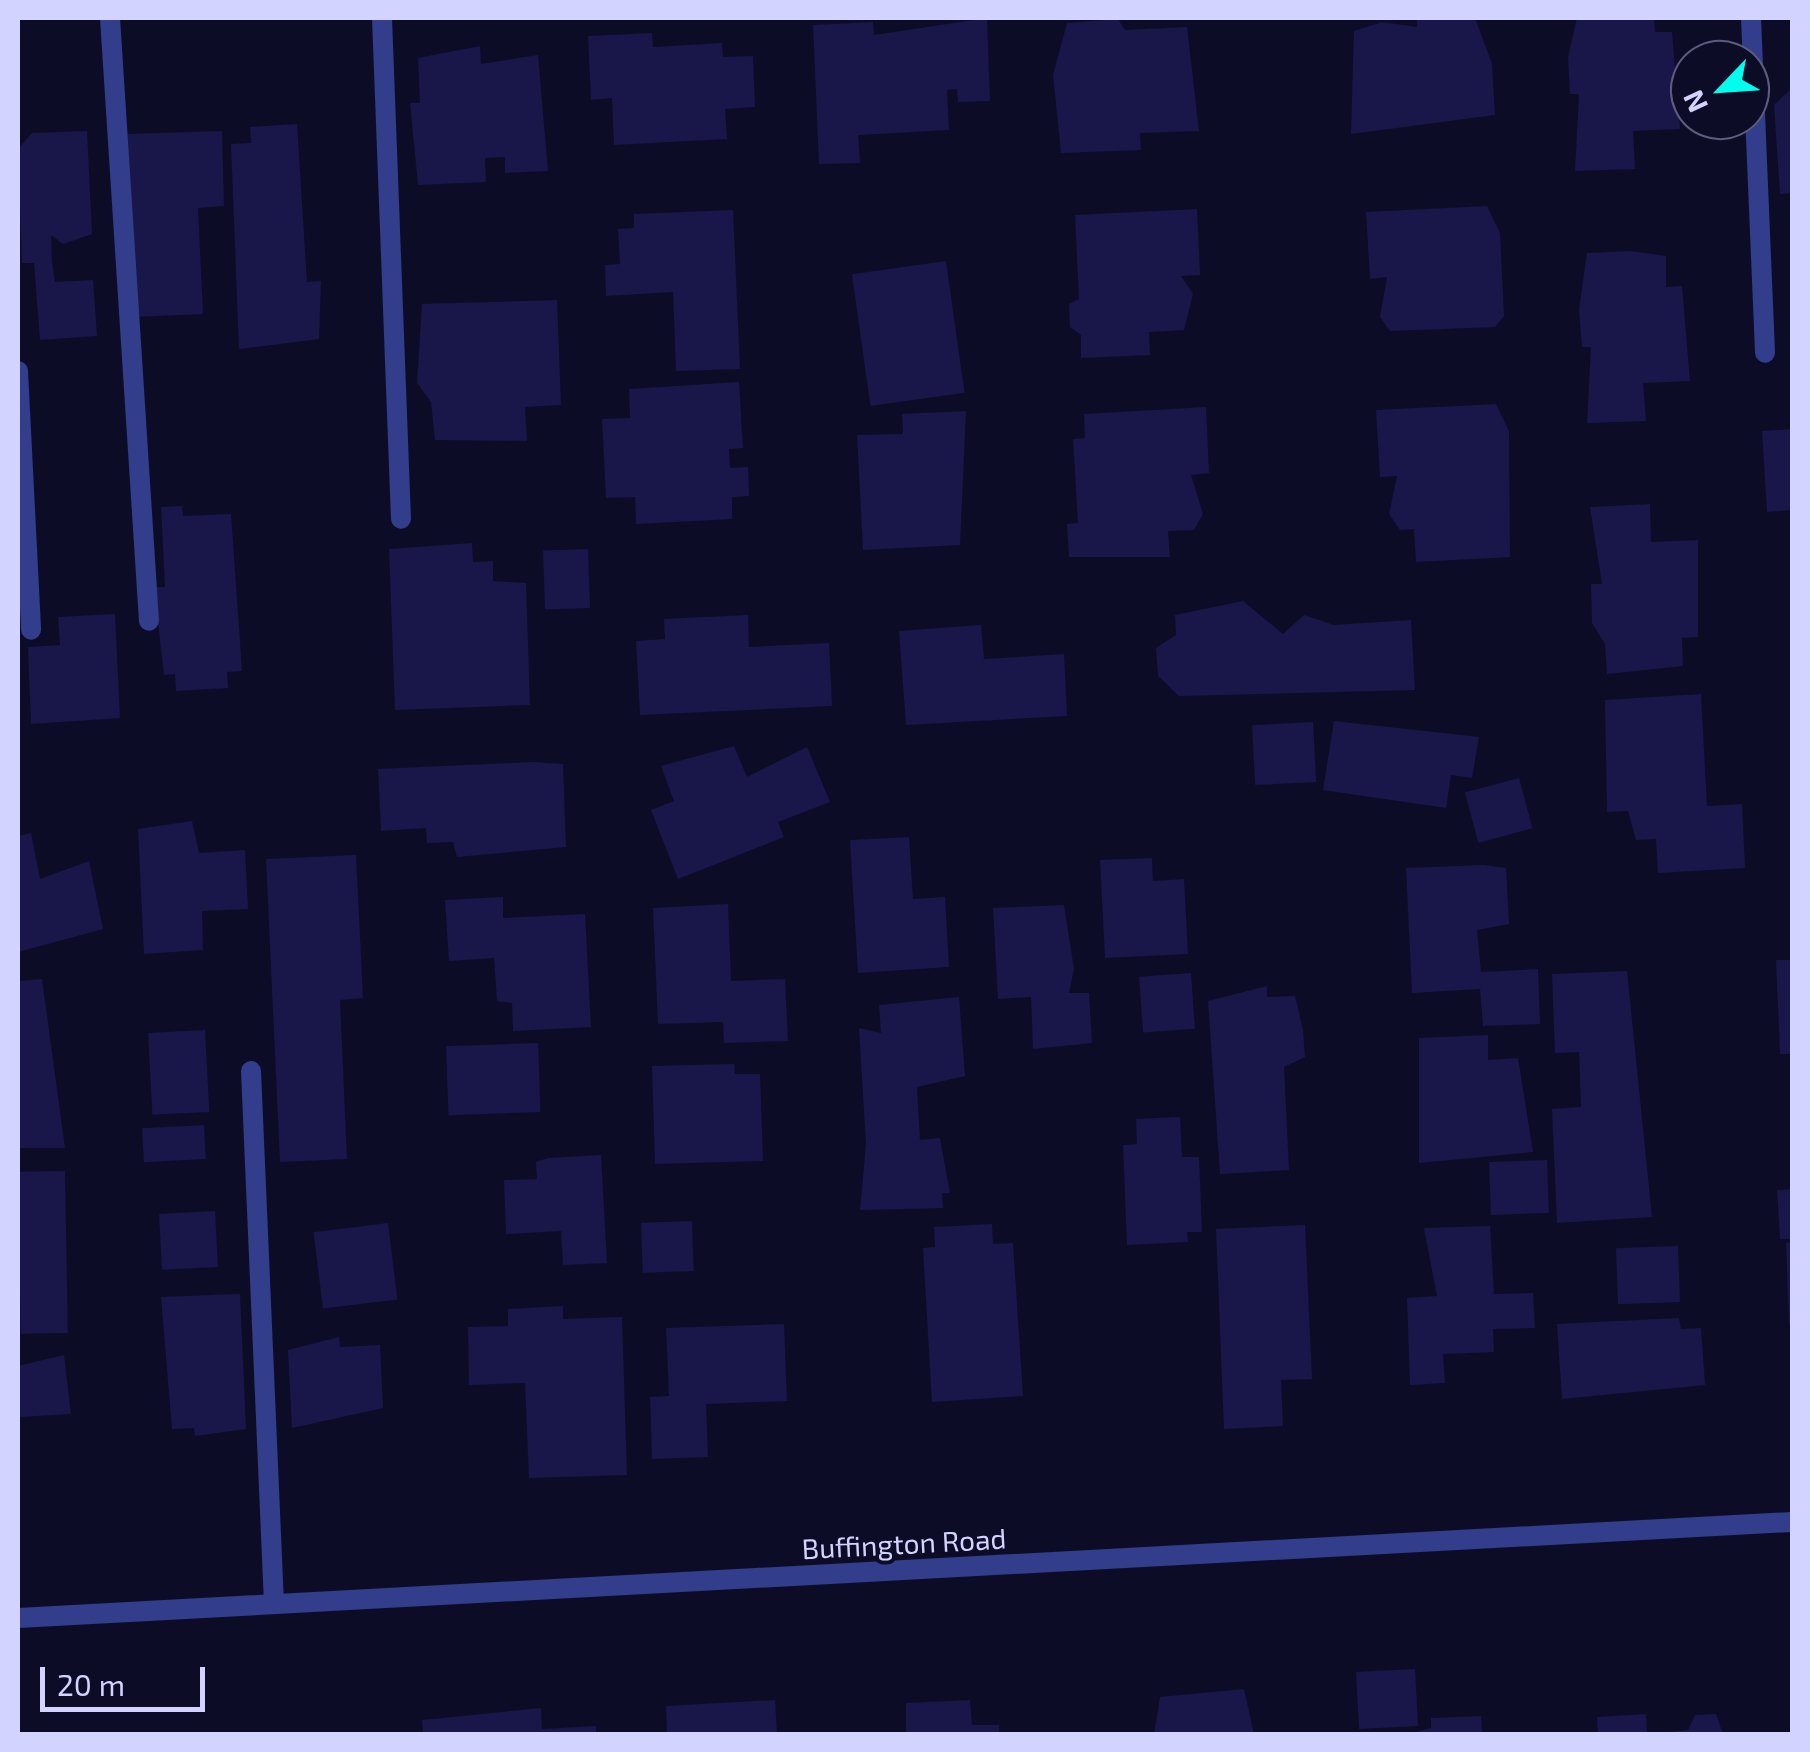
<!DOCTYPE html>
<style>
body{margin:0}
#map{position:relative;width:1810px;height:1752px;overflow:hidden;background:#0d0c27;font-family:"Exo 2",sans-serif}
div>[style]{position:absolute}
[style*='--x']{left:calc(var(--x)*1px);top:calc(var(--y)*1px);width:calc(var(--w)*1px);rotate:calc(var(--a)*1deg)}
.building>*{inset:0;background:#19164a;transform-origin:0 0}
.lane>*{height:20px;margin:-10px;padding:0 10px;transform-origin:10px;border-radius:10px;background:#323d8b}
.street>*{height:20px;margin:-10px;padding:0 10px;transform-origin:10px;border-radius:10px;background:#323d8b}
span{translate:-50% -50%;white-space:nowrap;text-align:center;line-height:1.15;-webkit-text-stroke:8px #0d0c27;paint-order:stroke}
.street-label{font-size:28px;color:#d2d4ff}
.frame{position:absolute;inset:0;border:20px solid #d2d4ff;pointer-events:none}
.north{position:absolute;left:1670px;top:40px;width:100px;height:100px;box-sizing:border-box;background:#0d0c27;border:2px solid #5c5c7d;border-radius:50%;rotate:245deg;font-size:28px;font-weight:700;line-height:40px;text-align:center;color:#d2d4ff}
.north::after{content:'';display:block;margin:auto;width:35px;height:45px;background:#00fdee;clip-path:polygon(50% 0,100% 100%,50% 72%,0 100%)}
.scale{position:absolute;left:40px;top:1667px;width:165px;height:45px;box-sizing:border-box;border:5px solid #d2d4ff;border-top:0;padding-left:12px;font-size:30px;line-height:35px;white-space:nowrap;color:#d2d4ff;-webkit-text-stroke:8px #0d0c27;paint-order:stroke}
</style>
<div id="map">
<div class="building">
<div style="clip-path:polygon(987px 18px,990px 101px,958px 102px,957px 89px,947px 90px,949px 130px,858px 135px,860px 163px,819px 164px,813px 25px,873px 22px,874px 35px)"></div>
<div style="clip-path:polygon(1417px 18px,1475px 18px,1492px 64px,1495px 115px,1351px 134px,1354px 31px,1382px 22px,1417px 27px)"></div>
<div style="clip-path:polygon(1577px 18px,1654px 18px,1655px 32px,1672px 32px,1680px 129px,1633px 131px,1635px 169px,1575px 171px,1579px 94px,1570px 94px,1568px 57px)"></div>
<div style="clip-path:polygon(1118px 19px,1125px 30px,1187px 27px,1199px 131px,1140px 133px,1141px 150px,1061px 153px,1053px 75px,1067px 23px)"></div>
<div style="clip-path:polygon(652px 33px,653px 47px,722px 43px,723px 57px,753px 56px,755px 107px,725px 109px,727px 139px,614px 145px,612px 98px,591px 100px,588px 36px)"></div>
<div style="clip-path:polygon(480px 46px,481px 64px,538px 55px,548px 171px,505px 173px,505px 157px,485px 158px,486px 182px,418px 185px,410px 103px,420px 103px,418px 58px)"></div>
<div style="clip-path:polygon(1792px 88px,1792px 193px,1780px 194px,1774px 105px)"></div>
<div style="clip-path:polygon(297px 124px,307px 282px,321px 281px,319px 339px,239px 349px,231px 144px,251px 143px,250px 127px)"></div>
<div style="clip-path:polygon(87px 131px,92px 234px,63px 244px,51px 235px,52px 262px,55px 282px,93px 280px,97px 336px,40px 340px,34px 263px,22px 263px,18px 149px,32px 133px)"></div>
<div style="clip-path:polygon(222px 131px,224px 206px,198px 208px,203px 314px,133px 317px,125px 134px)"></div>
<div style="clip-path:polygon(1487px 206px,1500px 233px,1504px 316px,1495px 327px,1390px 331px,1380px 317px,1387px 277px,1370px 279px,1366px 212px)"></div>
<div style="clip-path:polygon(1197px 209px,1200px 275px,1181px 276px,1193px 294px,1184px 330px,1149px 332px,1150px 355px,1081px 358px,1081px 335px,1070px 327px,1069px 304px,1079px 299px,1075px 215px)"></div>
<div style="clip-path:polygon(733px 210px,740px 369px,676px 371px,673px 292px,606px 296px,605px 265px,620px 264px,618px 229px,634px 228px,634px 214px)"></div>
<div style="clip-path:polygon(1630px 251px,1666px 256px,1666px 287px,1682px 286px,1690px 381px,1643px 383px,1646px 421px,1587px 423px,1591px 347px,1582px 347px,1579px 309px,1587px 253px)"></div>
<div style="left:946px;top:261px;width:133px;height:95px;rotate:82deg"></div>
<div style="clip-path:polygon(557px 300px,561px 405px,525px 407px,527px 441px,435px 440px,431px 402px,417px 383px,422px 304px)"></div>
<div style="clip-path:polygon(739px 382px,743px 448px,729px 449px,730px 468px,748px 467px,749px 496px,732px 497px,732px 519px,636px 524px,635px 497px,606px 498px,602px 419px,630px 418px,629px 389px)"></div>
<div style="clip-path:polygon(1496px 404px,1509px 431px,1510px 557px,1416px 562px,1414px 529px,1400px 530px,1389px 514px,1397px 476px,1380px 477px,1376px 410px)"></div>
<div style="clip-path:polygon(1206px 407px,1209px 473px,1191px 475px,1203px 514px,1194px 530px,1168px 531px,1170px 557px,1069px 557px,1067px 524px,1078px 523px,1073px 439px,1085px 438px,1084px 414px)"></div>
<div style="clip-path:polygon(966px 411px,960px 545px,863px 550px,857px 435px,903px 434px,902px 414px)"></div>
<div style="clip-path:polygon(1792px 429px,1792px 510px,1767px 512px,1762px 431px)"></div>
<div style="clip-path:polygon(1650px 504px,1651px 542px,1698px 540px,1698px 637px,1682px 638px,1683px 666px,1607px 674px,1605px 644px,1592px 623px,1591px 584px,1602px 584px,1590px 507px)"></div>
<div style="clip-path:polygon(182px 506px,183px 516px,231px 514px,242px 671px,227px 672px,228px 688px,176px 691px,175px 674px,164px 675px,154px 587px,165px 587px,161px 507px)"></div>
<div style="clip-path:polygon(472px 543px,473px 562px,493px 561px,493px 581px,526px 583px,530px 705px,395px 710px,389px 549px)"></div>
<div style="left:588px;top:549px;width:59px;height:45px;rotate:88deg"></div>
<div style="clip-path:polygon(1243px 601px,1283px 634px,1304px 615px,1334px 625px,1411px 620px,1415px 690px,1179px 696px,1158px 676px,1156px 648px,1176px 635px,1175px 615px)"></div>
<div style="clip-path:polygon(115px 614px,120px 718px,31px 724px,28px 647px,60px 645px,58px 617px)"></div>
<div style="clip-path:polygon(748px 615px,749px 647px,829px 643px,832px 706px,640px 715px,636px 641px,665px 639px,664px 619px)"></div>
<div style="clip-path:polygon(981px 625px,984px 659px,1064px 654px,1067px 716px,906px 725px,899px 631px)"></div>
<div style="clip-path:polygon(1701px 694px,1707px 806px,1742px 804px,1745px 868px,1658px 873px,1656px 839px,1636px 840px,1628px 811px,1607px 812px,1605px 700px)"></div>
<div style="clip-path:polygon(1334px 721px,1479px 737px,1472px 778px,1451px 775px,1446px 808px,1323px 790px)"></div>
<div style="left:1313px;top:722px;width:60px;height:61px;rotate:87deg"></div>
<div style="clip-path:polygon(734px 746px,747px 777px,807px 747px,830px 802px,778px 822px,784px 837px,678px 879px,651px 810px,674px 801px,661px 766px)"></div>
<div style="clip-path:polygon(533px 762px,563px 764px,566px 847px,457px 857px,453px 842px,427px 843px,426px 828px,381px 831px,378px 769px)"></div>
<div style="left:1519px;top:778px;width:52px;height:56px;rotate:75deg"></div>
<div style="clip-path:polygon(192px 821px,199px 853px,245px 850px,248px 909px,202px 911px,203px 950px,144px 954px,138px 829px)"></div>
<div style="clip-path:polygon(31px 833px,40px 879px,89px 861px,103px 929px,18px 952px,18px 836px)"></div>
<div style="clip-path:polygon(909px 837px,913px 899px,945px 897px,949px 967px,858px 973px,850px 840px)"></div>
<div style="clip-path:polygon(356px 855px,363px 998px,340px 1000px,347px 1159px,280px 1162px,266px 859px)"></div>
<div style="clip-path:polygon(1152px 858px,1153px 881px,1184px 879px,1188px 954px,1105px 958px,1100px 860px)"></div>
<div style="clip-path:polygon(1484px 865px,1506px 868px,1509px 924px,1477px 930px,1481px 972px,1538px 969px,1540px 1024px,1483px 1026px,1480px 989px,1412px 993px,1406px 868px)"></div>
<div style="clip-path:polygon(503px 897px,503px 918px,585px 914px,591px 1027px,513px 1031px,512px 1003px,497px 1001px,494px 958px,449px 961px,445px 900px)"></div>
<div style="clip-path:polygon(728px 904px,731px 981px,785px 979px,788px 1041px,724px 1043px,723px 1022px,658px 1024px,653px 908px)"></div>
<div style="clip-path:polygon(1064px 905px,1074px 969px,1069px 993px,1089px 993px,1092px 1043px,1033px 1049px,1031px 997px,998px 999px,993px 908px)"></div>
<div style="clip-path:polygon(1776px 960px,1792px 960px,1792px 1054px,1780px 1054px)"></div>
<div style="clip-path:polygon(1627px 971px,1652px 1217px,1557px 1223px,1552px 1109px,1581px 1107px,1579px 1052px,1555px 1053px,1552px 974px)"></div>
<div style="left:1191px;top:973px;width:56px;height:52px;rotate:86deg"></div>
<div style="clip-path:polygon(42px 979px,65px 1148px,18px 1148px,18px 981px)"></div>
<div style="clip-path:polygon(1267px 986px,1267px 997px,1295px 996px,1303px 1030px,1305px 1057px,1284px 1067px,1289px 1170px,1220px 1174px,1208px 1001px)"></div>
<div style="clip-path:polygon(959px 997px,965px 1076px,917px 1087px,920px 1140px,940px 1138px,950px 1193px,942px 1193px,943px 1208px,860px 1210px,866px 1144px,859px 1028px,881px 1033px,879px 1005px)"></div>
<div style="left:205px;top:1030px;width:82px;height:57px;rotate:87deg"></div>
<div style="clip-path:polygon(1488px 1035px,1488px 1060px,1518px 1058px,1533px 1152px,1419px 1163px,1419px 1038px)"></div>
<div style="left:538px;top:1043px;width:69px;height:92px;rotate:88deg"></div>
<div style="clip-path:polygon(734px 1064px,735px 1074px,760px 1074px,763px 1161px,655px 1164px,652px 1066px)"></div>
<div style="clip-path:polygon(1180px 1117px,1182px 1157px,1199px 1157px,1202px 1232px,1187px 1232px,1188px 1242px,1127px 1245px,1123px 1145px,1137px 1144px,1136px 1119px)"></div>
<div style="left:204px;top:1125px;width:34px;height:62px;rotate:87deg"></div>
<div style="clip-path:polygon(601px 1155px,607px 1263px,563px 1265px,561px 1231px,506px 1234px,504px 1180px,537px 1179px,536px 1162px,548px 1158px)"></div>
<div style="left:1547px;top:1160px;width:53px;height:58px;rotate:88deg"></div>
<div style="left:65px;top:1171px;width:162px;height:47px;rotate:89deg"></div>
<div style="clip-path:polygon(1792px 1189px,1792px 1239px,1780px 1239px,1777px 1190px)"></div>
<div style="left:215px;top:1211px;width:56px;height:56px;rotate:87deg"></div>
<div style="left:692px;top:1221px;width:50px;height:51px;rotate:88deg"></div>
<div style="left:388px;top:1223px;width:77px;height:75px;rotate:83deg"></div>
<div style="clip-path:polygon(992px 1224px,993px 1244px,1013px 1243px,1023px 1396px,932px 1402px,923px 1248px,935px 1247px,934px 1227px)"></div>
<div style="clip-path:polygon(1305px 1225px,1312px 1379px,1281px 1380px,1283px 1426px,1224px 1429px,1216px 1229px)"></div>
<div style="clip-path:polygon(1490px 1226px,1494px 1294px,1533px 1293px,1535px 1328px,1493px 1329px,1494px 1352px,1443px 1354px,1445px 1383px,1410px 1385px,1407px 1298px,1437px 1296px,1424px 1228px)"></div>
<div style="clip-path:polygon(1792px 1242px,1792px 1325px,1789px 1325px,1786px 1243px)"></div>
<div style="left:1678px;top:1246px;width:56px;height:62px;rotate:88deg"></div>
<div style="clip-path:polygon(240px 1294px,246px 1429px,195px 1436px,194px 1428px,172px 1429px,161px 1297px)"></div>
<div style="clip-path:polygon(563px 1306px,563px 1319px,622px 1317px,627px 1475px,529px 1478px,525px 1383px,469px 1385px,468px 1327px,508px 1326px,508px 1309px)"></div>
<div style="clip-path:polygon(1679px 1318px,1681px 1329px,1701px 1328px,1705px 1385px,1562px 1399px,1557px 1324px)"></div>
<div style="clip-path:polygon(784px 1324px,787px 1401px,706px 1404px,708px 1457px,652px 1459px,650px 1397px,669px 1396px,666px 1328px)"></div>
<div style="clip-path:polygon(339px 1337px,340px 1347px,380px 1345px,383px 1408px,292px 1428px,288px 1350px)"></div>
<div style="clip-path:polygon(64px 1355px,71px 1414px,18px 1417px,18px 1366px)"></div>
<div style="left:1415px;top:1669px;width:57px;height:59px;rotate:87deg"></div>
<div style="clip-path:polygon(1244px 1689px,1254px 1734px,1154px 1734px,1160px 1697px)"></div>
<div style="clip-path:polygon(775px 1700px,777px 1734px,667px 1734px,666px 1706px)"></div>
<div style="clip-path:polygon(970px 1700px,972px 1725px,999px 1725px,999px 1734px,906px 1734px,906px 1703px)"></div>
<div style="clip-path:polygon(541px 1708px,542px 1729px,596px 1726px,596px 1734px,423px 1734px,422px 1720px)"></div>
<div style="clip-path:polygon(1646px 1714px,1647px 1734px,1598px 1734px,1597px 1717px)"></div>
<div style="clip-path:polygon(1716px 1714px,1723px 1734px,1656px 1734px,1688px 1730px,1695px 1715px)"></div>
<div style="clip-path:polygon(1481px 1716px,1482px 1734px,1409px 1734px,1431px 1728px,1431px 1718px)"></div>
</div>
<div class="lane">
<div style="--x:110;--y:18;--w:604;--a:86.3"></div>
<div style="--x:382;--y:18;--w:501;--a:87.83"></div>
<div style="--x:1751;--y:18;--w:335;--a:87.6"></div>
<div style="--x:18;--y:371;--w:259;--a:87.1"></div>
<div style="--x:251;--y:1071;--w:533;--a:87.53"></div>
</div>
<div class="street">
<div style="--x:18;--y:1618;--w:1777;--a:-3.1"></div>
</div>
<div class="street-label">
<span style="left:904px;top:1543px;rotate:-3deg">Buffington Road</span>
</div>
<div class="frame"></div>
<div class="north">N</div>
<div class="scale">20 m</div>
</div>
